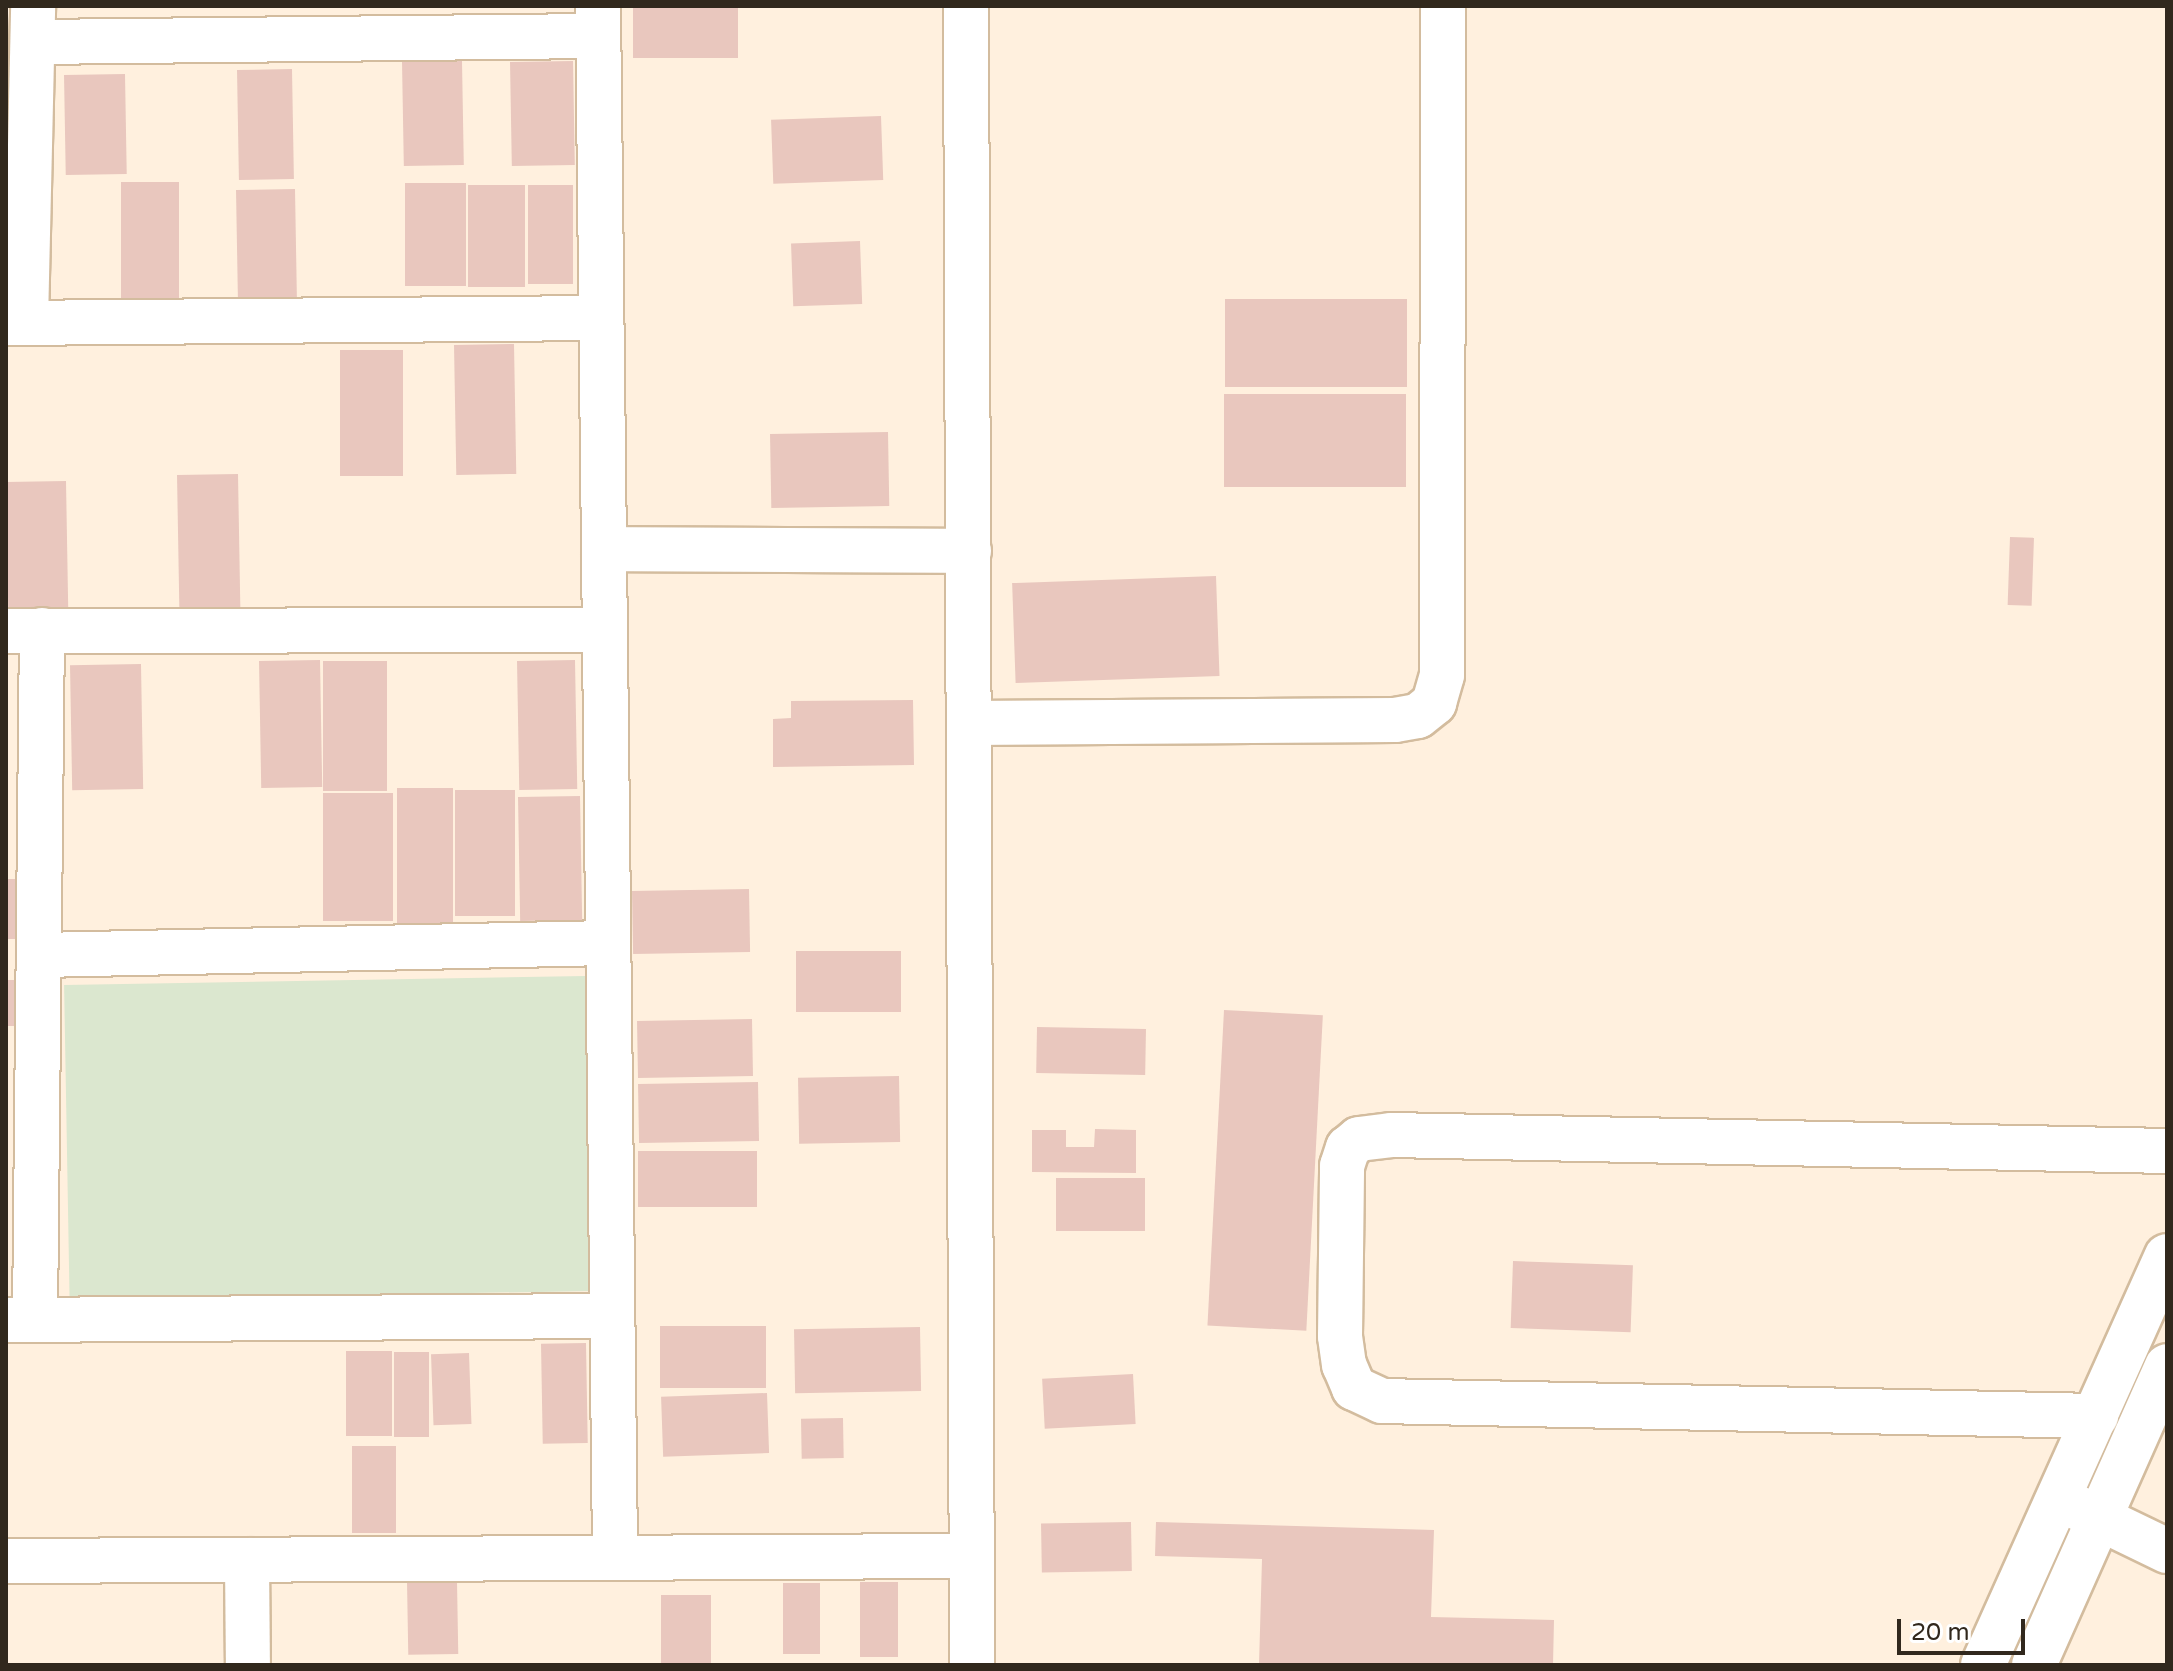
<!DOCTYPE html>
<style>
body{margin:0}
#map{position:relative;width:2173px;height:1671px;overflow:hidden;background:#fff0de;font-family:"Varela Round",sans-serif}
div>[style]{position:absolute}
[style*='--x']{left:calc(var(--x)*1px);top:calc(var(--y)*1px);width:calc(var(--w)*1px);rotate:calc(var(--a)*1deg)}
.green>*{inset:0;background:#dbe7cf;transform-origin:0 0}
.building>*{inset:0;background:#e9c7be;transform-origin:0 0}
.roads{filter:drop-shadow(2px 0 #d3bc9e) drop-shadow(-2px 0 #d3bc9e) drop-shadow(0 2px #d3bc9e) drop-shadow(0 -2px #d3bc9e)}
.minor>*{height:44px;margin:-22px;padding:0 22px;transform-origin:22px;border-radius:22px;background:#fff}
span{translate:-50% -50%;white-space:nowrap;text-align:center;line-height:1.15;-webkit-text-stroke:7px #fff;paint-order:stroke}
.frame{position:absolute;inset:0;border:8px solid #31281d;pointer-events:none}
.scale{position:absolute;left:1897px;top:1619px;width:128px;height:36px;box-sizing:border-box;border:4px solid #31281d;border-top:0;padding-left:10px;font-size:24px;line-height:28px;white-space:nowrap;color:#31281d;-webkit-text-stroke:6px #fff;paint-order:stroke}
</style>
<div id="map">
<div class="green">
<div style="left:586px;top:976px;width:315px;height:522px;rotate:89deg"></div>
</div>
<div class="building">
<div style="left:633px;top:6px;width:105px;height:52px"></div>
<div style="left:462px;top:61px;width:104px;height:60px;rotate:89deg"></div>
<div style="left:573px;top:61px;width:104px;height:63px;rotate:89deg"></div>
<div style="left:292px;top:69px;width:110px;height:55px;rotate:89deg"></div>
<div style="left:125px;top:74px;width:100px;height:61px;rotate:89deg"></div>
<div style="left:881px;top:116px;width:64px;height:110px;rotate:88deg"></div>
<div style="left:179px;top:182px;width:118px;height:58px;rotate:90deg"></div>
<div style="left:405px;top:183px;width:61px;height:103px"></div>
<div style="left:468px;top:185px;width:57px;height:102px"></div>
<div style="left:528px;top:185px;width:45px;height:99px"></div>
<div style="left:295px;top:189px;width:111px;height:59px;rotate:89deg"></div>
<div style="left:860px;top:241px;width:63px;height:69px;rotate:88deg"></div>
<div style="left:1407px;top:299px;width:88px;height:182px;rotate:90deg"></div>
<div style="left:514px;top:344px;width:130px;height:60px;rotate:89deg"></div>
<div style="left:340px;top:350px;width:63px;height:126px"></div>
<div style="left:1224px;top:394px;width:182px;height:93px"></div>
<div style="left:888px;top:432px;width:74px;height:118px;rotate:89deg"></div>
<div style="left:238px;top:474px;width:145px;height:61px;rotate:89deg"></div>
<div style="left:66px;top:481px;width:128px;height:60px;rotate:89deg"></div>
<div style="left:2010px;top:537px;width:24px;height:68px;rotate:2deg"></div>
<div style="left:1216px;top:576px;width:100px;height:204px;rotate:88deg"></div>
<div style="left:320px;top:660px;width:127px;height:61px;rotate:89deg"></div>
<div style="left:575px;top:660px;width:129px;height:58px;rotate:89deg"></div>
<div style="left:323px;top:661px;width:64px;height:130px"></div>
<div style="left:141px;top:664px;width:125px;height:71px;rotate:89deg"></div>
<div style="clip-path:polygon(913px 700px,914px 765px,773px 767px,773px 719px,791px 718px,791px 701px)"></div>
<div style="left:453px;top:788px;width:136px;height:56px;rotate:90deg"></div>
<div style="left:515px;top:790px;width:126px;height:60px;rotate:90deg"></div>
<div style="left:393px;top:793px;width:128px;height:70px;rotate:90deg"></div>
<div style="left:580px;top:796px;width:124px;height:62px;rotate:89deg"></div>
<div style="left:6px;top:879px;width:9px;height:60px"></div>
<div style="left:749px;top:889px;width:63px;height:117px;rotate:89deg"></div>
<div style="left:901px;top:951px;width:61px;height:105px;rotate:90deg"></div>
<div style="left:6px;top:980px;width:9px;height:46px"></div>
<div style="left:1224px;top:1010px;width:99px;height:316px;rotate:3deg"></div>
<div style="left:752px;top:1019px;width:57px;height:115px;rotate:89deg"></div>
<div style="left:1037px;top:1027px;width:109px;height:46px;rotate:1deg"></div>
<div style="left:899px;top:1076px;width:66px;height:101px;rotate:89deg"></div>
<div style="left:758px;top:1082px;width:59px;height:120px;rotate:89deg"></div>
<div style="clip-path:polygon(1095px 1129px,1136px 1130px,1136px 1173px,1032px 1172px,1032px 1130px,1066px 1130px,1066px 1147px,1094px 1147px)"></div>
<div style="left:757px;top:1151px;width:56px;height:119px;rotate:90deg"></div>
<div style="left:1056px;top:1178px;width:89px;height:53px"></div>
<div style="left:1513px;top:1261px;width:120px;height:67px;rotate:2deg"></div>
<div style="left:660px;top:1326px;width:106px;height:62px"></div>
<div style="left:920px;top:1327px;width:64px;height:126px;rotate:89deg"></div>
<div style="left:586px;top:1343px;width:100px;height:45px;rotate:89deg"></div>
<div style="left:392px;top:1351px;width:85px;height:46px;rotate:90deg"></div>
<div style="left:394px;top:1352px;width:35px;height:85px"></div>
<div style="left:469px;top:1353px;width:71px;height:38px;rotate:88deg"></div>
<div style="left:1133px;top:1374px;width:50px;height:91px;rotate:87deg"></div>
<div style="left:767px;top:1393px;width:60px;height:106px;rotate:88deg"></div>
<div style="left:843px;top:1418px;width:40px;height:42px;rotate:89deg"></div>
<div style="left:396px;top:1446px;width:87px;height:44px;rotate:90deg"></div>
<div style="left:1131px;top:1522px;width:49px;height:90px;rotate:89deg"></div>
<div style="clip-path:polygon(1156px 1522px,1434px 1530px,1431px 1617px,1554px 1620px,1553px 1665px,1259px 1665px,1262px 1559px,1155px 1556px)"></div>
<div style="left:457px;top:1581px;width:73px;height:50px;rotate:89deg"></div>
<div style="left:860px;top:1582px;width:38px;height:75px"></div>
<div style="left:783px;top:1583px;width:37px;height:71px"></div>
<div style="left:661px;top:1595px;width:50px;height:70px"></div>
</div>
<div class="roads">
<div class="minor">
<div style="--x:598;--y:6;--w:1552;--a:89.37"></div>
<div style="--x:966;--y:6;--w:1659;--a:89.79"></div>
<div style="--x:33;--y:42;--w:565;--a:-0.61"></div>
<div style="--x:26;--y:322;--w:316;--a:-88.7"></div>
<div style="--x:6;--y:323;--w:595;--a:-0.48"></div>
<div style="--x:604;--y:549;--w:365;--a:0.3"></div>
<div style="--x:6;--y:631;--w:599;--a:-0.1"></div>
<div style="--x:969;--y:723;--w:426;--a:-0.4"></div>
<div style="--x:1395;--y:720;--w:23;--a:-10"></div>
<div style="--x:1418;--y:716;--w:21;--a:-39"></div>
<div style="--x:1434;--y:703;--w:29;--a:-74"></div>
<div style="--x:1442;--y:675;--w:669;--a:-89.91"></div>
<div style="--x:40;--y:955;--w:568;--a:-1.21"></div>
<div style="--x:35;--y:1319;--w:689;--a:-89.42"></div>
<div style="--x:6;--y:1320;--w:606;--a:-0.38"></div>
<div style="--x:2096;--y:1416;--w:714;--a:-178.8"></div>
<div style="--x:1382;--y:1401;--w:31;--a:-155"></div>
<div style="--x:1354;--y:1388;--w:25;--a:-113"></div>
<div style="--x:1344;--y:1365;--w:29;--a:-98"></div>
<div style="--x:1340;--y:1336;--w:170;--a:-89.3"></div>
<div style="--x:1342;--y:1166;--w:19;--a:-72"></div>
<div style="--x:1348;--y:1148;--w:14;--a:-39"></div>
<div style="--x:1359;--y:1139;--w:32;--a:-7"></div>
<div style="--x:1391;--y:1135;--w:776;--a:1.18"></div>
<div style="--x:2072;--y:1505;--w:106;--a:25.8"></div>
<div style="--x:247;--y:1560;--w:105;--a:89.5"></div>
<div style="--x:6;--y:1561;--w:966;--a:-0.3"></div>
<div style="--x:1983;--y:1665;--w:448;--a:-65.8"></div>
<div style="--x:2034;--y:1665;--w:327;--a:-66"></div>
</div>
</div>
<div class="frame"></div>
<div class="scale">20 m</div>
</div>
